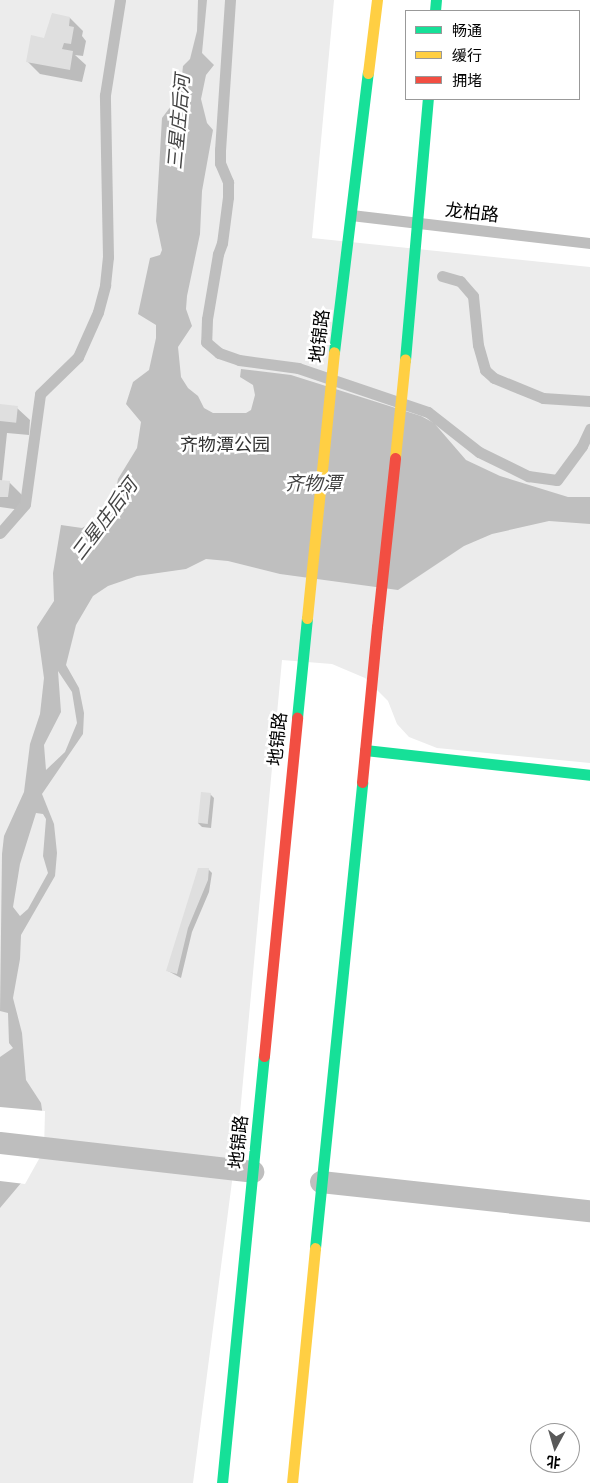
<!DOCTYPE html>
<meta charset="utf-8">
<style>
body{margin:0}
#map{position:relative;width:590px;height:1483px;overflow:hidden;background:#fff;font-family:Lato,"Noto Sans SC",sans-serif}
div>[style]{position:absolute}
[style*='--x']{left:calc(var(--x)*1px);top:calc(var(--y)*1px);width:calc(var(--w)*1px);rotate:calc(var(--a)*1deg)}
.green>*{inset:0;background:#ececec}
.water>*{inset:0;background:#bfbfbf}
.pier>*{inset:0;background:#fff}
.shadow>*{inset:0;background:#0003}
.building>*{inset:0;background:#dfdfdf;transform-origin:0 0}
.lane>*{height:11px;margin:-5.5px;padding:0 5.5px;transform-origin:5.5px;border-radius:5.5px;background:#bebebe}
.street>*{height:22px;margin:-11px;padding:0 11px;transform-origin:11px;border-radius:11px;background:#bebebe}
.fast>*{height:11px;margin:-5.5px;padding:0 5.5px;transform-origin:5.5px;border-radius:5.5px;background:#16e098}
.slow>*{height:11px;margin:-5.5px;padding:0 5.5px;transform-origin:5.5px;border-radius:5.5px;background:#ffcf43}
.jam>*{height:11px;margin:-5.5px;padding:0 5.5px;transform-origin:5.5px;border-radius:5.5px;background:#f24e42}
.slow-bridge>*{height:11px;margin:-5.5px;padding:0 5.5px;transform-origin:5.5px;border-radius:5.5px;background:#ffcf43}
.jam-bridge>*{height:11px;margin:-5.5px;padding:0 5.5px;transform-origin:5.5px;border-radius:5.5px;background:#f24e42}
span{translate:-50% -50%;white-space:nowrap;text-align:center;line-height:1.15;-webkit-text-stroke:5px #fff;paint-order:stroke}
.street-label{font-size:18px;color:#000}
.park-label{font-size:18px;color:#333}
.water-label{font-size:19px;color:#444;font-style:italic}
.legend{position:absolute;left:405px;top:10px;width:175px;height:90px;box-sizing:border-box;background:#fff;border:1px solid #999;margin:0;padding:6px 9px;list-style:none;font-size:15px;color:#000}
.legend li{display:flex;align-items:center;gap:10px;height:25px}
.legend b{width:25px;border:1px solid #999}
.north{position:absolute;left:530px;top:1423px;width:50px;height:50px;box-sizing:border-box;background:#fff;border:1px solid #999;border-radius:50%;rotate:186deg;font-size:14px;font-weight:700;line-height:20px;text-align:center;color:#000}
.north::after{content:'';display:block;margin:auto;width:18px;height:22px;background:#595959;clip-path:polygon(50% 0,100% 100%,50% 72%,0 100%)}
</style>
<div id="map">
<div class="green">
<div style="clip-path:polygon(0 0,334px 0,312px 238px,590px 267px,590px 763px,437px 748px,409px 737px,397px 724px,388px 701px,365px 678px,332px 664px,282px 660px,238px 1135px,193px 1483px,0 1483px)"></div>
</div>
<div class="water">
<div style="clip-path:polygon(evenodd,198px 0,207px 0,202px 53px,214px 65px,206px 75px,201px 99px,207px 123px,213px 130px,202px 191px,200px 234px,187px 296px,186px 309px,192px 326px,178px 347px,181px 377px,188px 388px,198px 396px,204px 408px,213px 413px,246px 413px,251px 410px,255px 395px,253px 385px,240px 377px,241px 369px,291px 375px,421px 416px,434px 423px,466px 460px,500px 476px,568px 497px,590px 497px,590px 524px,549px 521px,492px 534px,464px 546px,398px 590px,280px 574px,228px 561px,206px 559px,186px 569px,137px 576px,108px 586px,93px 596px,76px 625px,66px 665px,79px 688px,84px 713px,83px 734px,42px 794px,54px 824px,57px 853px,55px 876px,21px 935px,20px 959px,13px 998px,22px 1033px,26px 1080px,41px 1103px,44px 1123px,32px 1170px,0 1208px,0 1057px,13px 1048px,9px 1043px,8px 1013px,0 1011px,2px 854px,4px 836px,24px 792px,30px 744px,40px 714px,44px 678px,37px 627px,54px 601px,53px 573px,61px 525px,82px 528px,111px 513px,118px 479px,137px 448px,141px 422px,126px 404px,133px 382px,149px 370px,156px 338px,156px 325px,138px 314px,150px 258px,160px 255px,162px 250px,156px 221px,162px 118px,180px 94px,183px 66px,190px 59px,197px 31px,198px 0,58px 671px,72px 692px,77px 723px,65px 752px,46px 770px,44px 745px,61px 712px,58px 671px,198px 0,36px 813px,43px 814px,46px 819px,43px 856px,48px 873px,28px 909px,20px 916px,13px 907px,20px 864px,36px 813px)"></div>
</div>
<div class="pier">
<div style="clip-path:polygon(0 1107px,45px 1111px,44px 1150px,25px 1184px,0 1181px)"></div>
</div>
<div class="shadow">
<div style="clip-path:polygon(52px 15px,70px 18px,83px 31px,82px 36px,86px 41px,83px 56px,75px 55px,86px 65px,82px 82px,40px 74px,27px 61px,45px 40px)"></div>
<div style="clip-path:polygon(0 406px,17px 408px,30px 420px,29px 435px,7px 433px,2px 481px,9px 482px,22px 495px,21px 510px,0 507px)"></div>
<div style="clip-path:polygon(210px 794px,214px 798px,211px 828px,202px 827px,198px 823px)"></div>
<div style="clip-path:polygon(208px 869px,212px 873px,209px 892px,192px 932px,181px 978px,168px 971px)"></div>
</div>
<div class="building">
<div style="clip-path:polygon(52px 13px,70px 17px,69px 26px,74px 27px,71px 44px,64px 43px,62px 49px,73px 51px,70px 70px,26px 62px,31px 35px,44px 38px)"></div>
<div style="left:0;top:404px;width:18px;height:17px;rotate:6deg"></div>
<div style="clip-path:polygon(0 480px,10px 481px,8px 497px,0 497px)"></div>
<div style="left:201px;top:792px;width:10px;height:31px;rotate:6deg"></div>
<div style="clip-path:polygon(198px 868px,209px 868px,208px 880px,188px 928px,177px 974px,166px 971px)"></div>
</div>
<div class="lane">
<div style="--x:230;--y:0;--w:150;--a:93.8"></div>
<div style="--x:220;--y:150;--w:13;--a:90"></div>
<div style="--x:220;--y:163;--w:21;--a:67"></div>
<div style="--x:228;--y:182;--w:15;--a:90"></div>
<div style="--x:228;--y:197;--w:46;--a:97.4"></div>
<div style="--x:222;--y:243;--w:12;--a:110"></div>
<div style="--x:218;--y:254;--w:66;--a:99.6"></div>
<div style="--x:207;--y:319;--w:23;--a:92"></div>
<div style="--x:206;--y:342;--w:17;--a:40"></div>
<div style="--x:219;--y:353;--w:21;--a:19"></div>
<div style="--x:239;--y:360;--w:60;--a:7.7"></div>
<div style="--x:298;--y:368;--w:137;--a:18.7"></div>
<div style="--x:428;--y:412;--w:65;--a:38.1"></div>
<div style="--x:479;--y:452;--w:55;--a:26.1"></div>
<div style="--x:528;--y:476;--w:29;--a:8"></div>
<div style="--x:557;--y:480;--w:42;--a:-53.7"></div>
<div style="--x:582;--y:446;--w:19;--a:-65"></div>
<div style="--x:351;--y:215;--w:241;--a:6.7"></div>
<div style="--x:442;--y:276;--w:19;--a:16"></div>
<div style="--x:460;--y:281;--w:20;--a:49"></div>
<div style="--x:473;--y:296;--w:49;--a:84.2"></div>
<div style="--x:478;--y:345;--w:26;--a:74"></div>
<div style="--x:485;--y:370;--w:12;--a:42"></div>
<div style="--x:494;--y:378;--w:53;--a:22.2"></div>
<div style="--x:543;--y:398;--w:47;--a:3.7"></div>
<div style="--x:0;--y:533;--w:38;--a:-49"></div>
<div style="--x:25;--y:504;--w:111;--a:-82.2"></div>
<div style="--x:40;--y:394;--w:53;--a:-44.2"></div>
<div style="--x:78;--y:357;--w:49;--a:-66"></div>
<div style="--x:98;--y:312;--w:28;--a:-75"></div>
<div style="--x:105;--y:285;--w:28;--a:-84"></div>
<div style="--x:108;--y:257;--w:162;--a:-91.1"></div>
<div style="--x:105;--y:95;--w:96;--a:-81"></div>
</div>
<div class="street">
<div style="--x:0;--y:1143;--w:255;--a:6.5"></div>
<div style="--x:321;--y:1182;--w:271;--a:6.2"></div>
</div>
<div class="fast">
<div style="--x:435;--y:11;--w:11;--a:-85"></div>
<div style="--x:334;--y:352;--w:281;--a:-83.1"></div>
<div style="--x:405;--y:360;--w:262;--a:-85"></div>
<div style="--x:297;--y:718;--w:100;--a:-84.3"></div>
<div style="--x:365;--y:750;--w:226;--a:6.3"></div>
<div style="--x:315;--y:1248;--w:468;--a:-84.2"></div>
<div style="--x:222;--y:1483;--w:429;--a:-84.4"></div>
</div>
<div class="slow">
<div style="--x:368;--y:73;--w:74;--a:-83"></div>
<div style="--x:292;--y:1483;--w:236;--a:-84.4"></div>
</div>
<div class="jam">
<div style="--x:362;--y:782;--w:156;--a:-84.5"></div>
<div style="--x:264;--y:1056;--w:340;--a:-84.4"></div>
</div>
<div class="slow-bridge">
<div style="--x:395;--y:458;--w:99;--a:-84.2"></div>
<div style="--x:307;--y:618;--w:267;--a:-84.2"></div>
</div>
<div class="jam-bridge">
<div style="--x:377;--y:627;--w:170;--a:-83.9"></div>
</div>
<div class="street-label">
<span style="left:472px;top:212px;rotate:6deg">龙柏路</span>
<span style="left:319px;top:336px;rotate:-83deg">地锦路</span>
<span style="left:277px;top:739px;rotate:-84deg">地锦路</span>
<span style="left:238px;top:1142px;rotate:-84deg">地锦路</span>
</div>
<div class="park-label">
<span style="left:225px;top:444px">齐物潭公园</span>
</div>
<div class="water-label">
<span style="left:178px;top:122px;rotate:-85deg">三星庄后河</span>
<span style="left:313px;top:483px">齐物潭</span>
<span style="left:104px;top:519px;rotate:-53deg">三星庄后河</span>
</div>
<ul class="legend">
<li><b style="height:6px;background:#16e098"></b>畅通</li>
<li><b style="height:6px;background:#ffcf43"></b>缓行</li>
<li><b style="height:6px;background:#f24e42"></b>拥堵</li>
</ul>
<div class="north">北</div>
</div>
